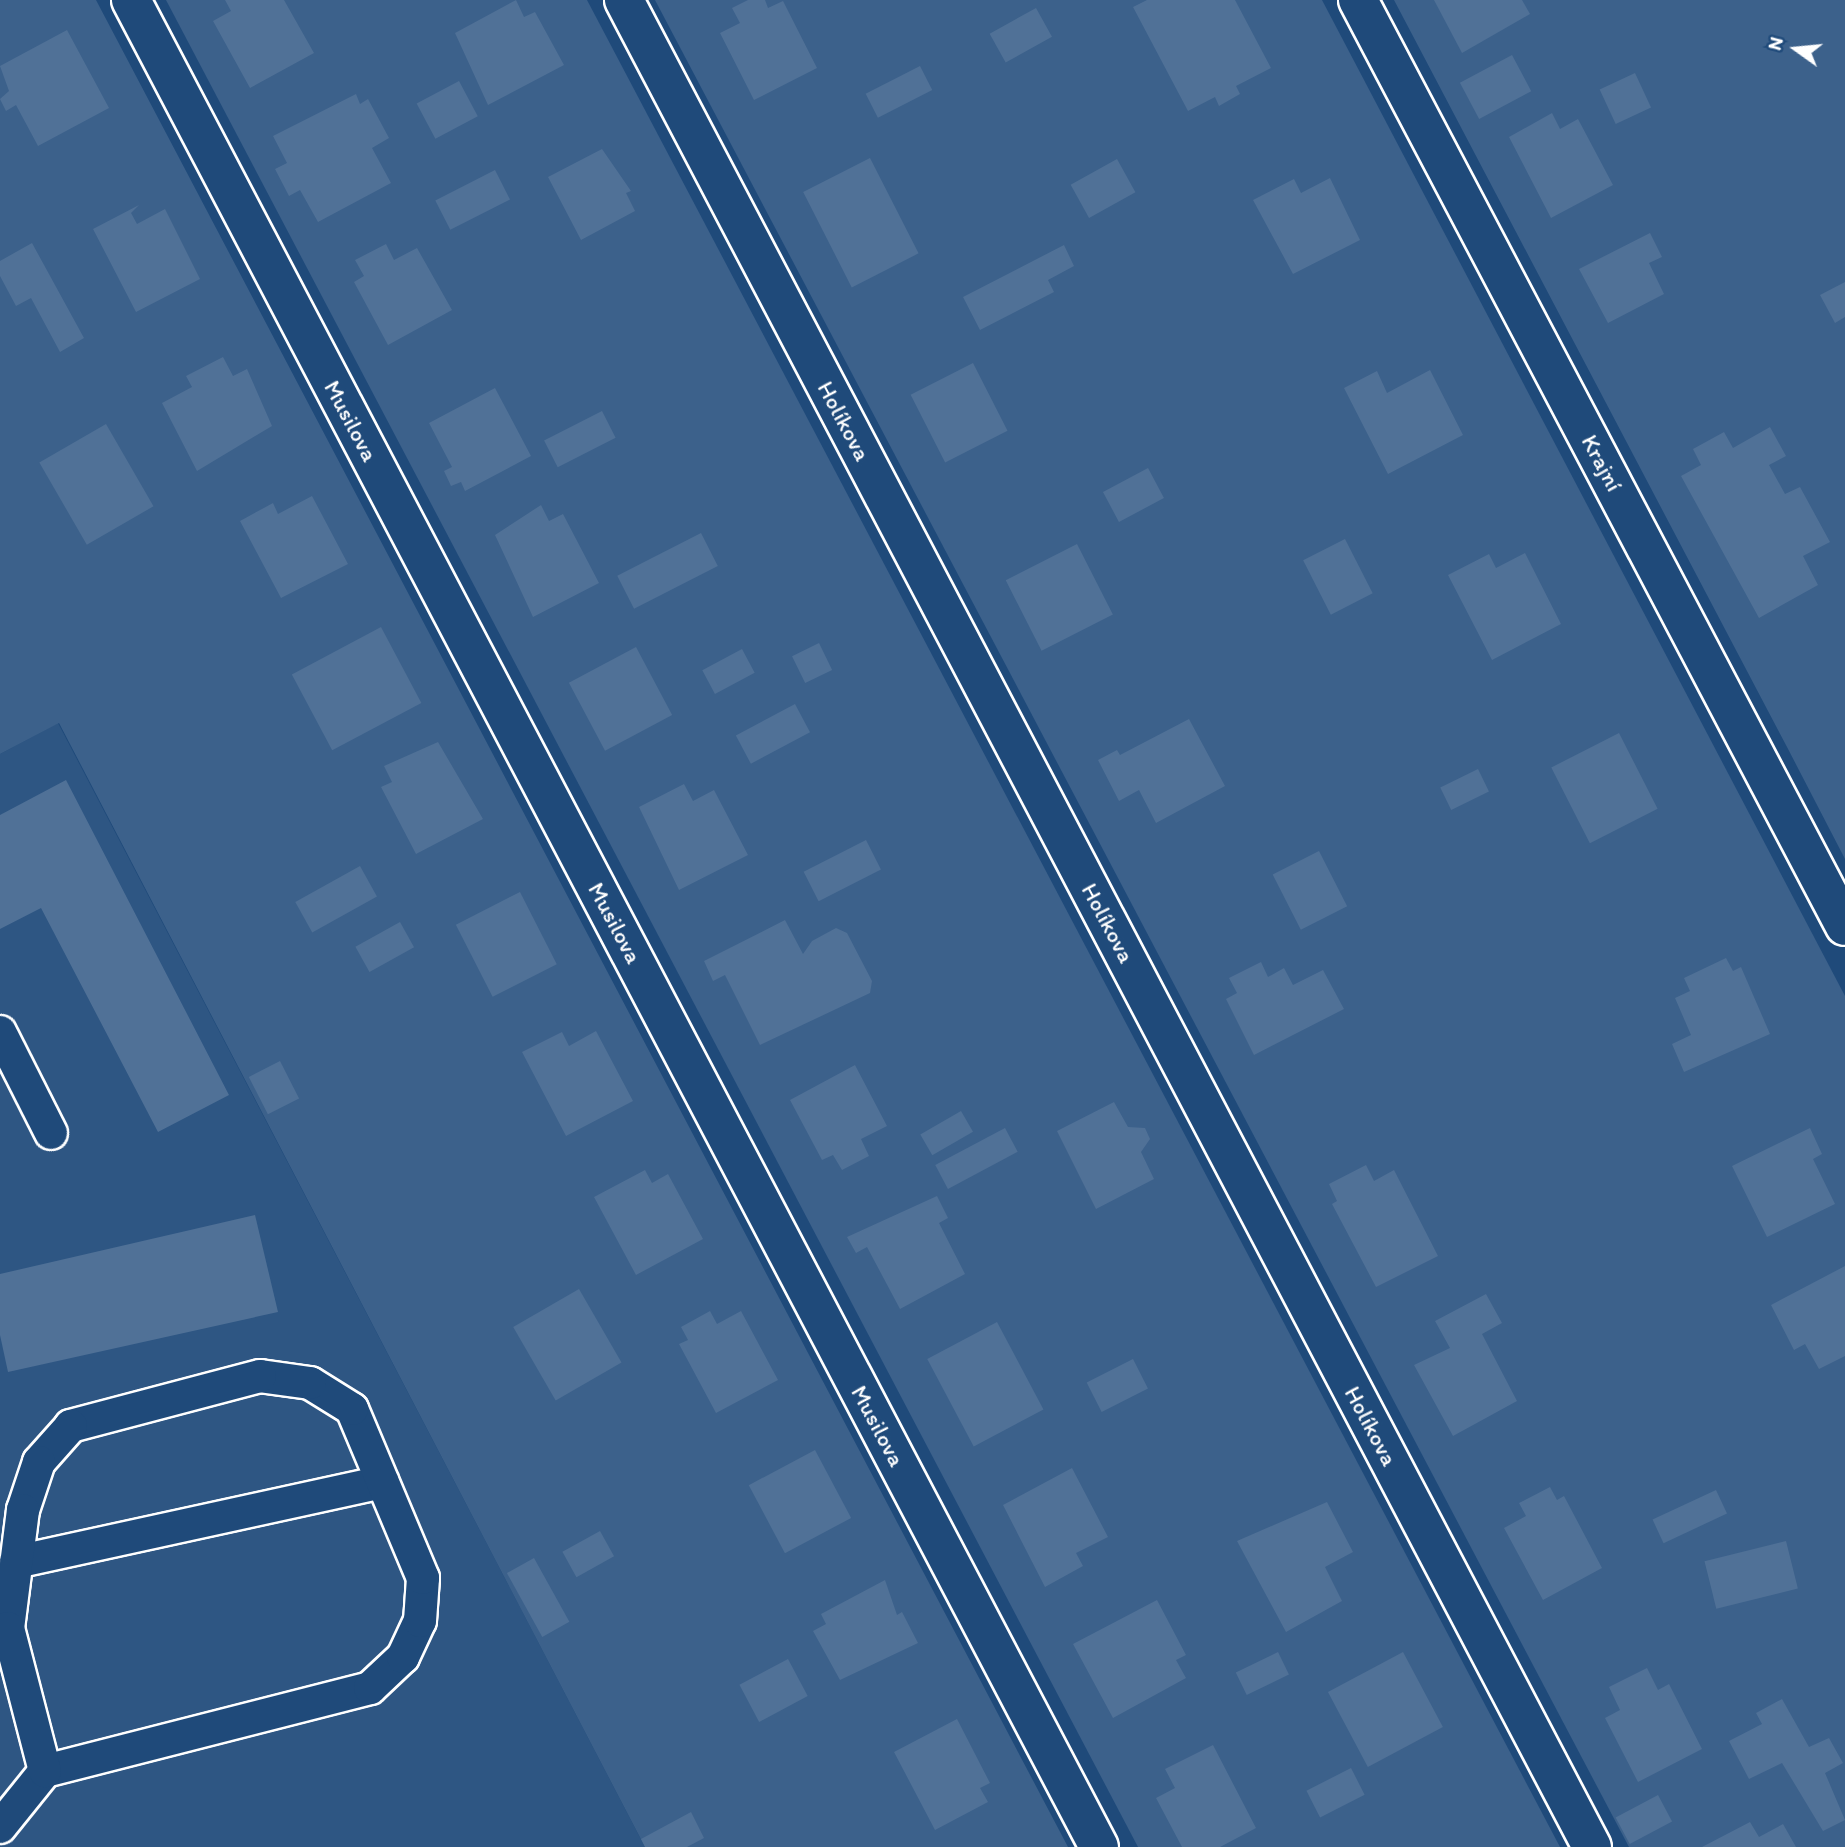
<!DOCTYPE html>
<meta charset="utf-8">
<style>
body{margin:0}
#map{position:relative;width:1845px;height:1847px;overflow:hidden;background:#1f4a7a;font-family:Itim,sans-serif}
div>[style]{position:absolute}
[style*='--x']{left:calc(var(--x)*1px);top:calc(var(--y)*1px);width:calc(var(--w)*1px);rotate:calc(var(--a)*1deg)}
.built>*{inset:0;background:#2e5683}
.green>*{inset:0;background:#3c618b}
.building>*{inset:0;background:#507197;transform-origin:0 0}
.roads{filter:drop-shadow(2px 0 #fff) drop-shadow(-2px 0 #fff) drop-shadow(0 2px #fff) drop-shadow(0 -2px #fff)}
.lane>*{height:32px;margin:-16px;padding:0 16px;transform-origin:16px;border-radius:16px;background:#1f4a7a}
.street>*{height:38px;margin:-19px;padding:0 19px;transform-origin:19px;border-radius:19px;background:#1f4a7a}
span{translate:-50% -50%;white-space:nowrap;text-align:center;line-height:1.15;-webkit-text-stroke:7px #1f4a7a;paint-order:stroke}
.street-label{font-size:23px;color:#fff}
.north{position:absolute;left:1761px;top:14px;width:70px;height:70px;-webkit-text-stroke:5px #1f4a7a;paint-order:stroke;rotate:285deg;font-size:19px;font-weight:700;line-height:28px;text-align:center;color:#fff}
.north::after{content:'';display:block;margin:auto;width:24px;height:32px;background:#fff;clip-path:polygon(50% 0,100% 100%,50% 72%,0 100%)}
</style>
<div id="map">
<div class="built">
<div style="clip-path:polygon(58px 723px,497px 1563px,645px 1847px,0 1847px,0 754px)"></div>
</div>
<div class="green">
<div style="clip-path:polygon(0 0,96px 0,1068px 1847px,645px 1847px,59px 723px,0 754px)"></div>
<div style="clip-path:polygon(166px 0,587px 0,1560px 1847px,1138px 1847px)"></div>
<div style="clip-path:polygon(655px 0,1322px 0,1845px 996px,1845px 1847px,1629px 1847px)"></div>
<div style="clip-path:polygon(1394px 0,1845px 0,1845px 859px,1787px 747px)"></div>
</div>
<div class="building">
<div style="clip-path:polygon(225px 0,284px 0,314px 53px,250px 88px,213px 21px,231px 11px)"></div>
<div style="clip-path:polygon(516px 0,524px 17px,535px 12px,564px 65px,488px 105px,455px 33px)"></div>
<div style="clip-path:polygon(748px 0,765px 0,768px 8px,783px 1px,817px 68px,754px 100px,720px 33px,740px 23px,732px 8px)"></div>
<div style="clip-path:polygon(1147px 0,1235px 0,1271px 68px,1236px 86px,1240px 94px,1219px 106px,1215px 97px,1188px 111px,1133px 7px)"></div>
<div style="clip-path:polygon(1434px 0,1522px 0,1530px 14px,1462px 53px)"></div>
<div style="left:1036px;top:8px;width:33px;height:53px;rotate:61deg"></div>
<div style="clip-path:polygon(67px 30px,109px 108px,38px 146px,16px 105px,6px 111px,0 99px,9px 91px,0 66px)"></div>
<div style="left:1512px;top:55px;width:41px;height:59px;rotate:62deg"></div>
<div style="left:920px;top:66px;width:27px;height:61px;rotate:63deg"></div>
<div style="left:1635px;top:73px;width:38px;height:39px;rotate:65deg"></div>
<div style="left:459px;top:81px;width:40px;height:48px;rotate:62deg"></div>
<div style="clip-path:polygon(356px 94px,360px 104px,368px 99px,389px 138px,372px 148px,391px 183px,318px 222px,300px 190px,289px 196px,275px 169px,287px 163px,273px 136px)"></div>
<div style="clip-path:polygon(1552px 113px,1560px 129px,1578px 119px,1613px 185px,1551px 218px,1509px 137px)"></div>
<div style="clip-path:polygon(602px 149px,631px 191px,626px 193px,635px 211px,581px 240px,548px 177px)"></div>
<div style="left:870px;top:158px;width:107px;height:75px;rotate:63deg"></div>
<div style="left:1117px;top:159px;width:38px;height:53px;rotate:61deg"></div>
<div style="left:495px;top:170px;width:33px;height:67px;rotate:63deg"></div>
<div style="clip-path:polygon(1330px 178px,1360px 240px,1293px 274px,1253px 200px,1294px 179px,1301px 193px)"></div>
<div style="clip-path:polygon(139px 205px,131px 213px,137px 224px,165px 209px,200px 279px,136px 312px,93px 229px)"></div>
<div style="clip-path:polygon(1650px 233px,1662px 257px,1649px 263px,1664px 294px,1608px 323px,1579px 269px)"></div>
<div style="clip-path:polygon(32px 243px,84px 338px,60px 352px,31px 298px,16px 306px,0 276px,0 261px)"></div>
<div style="clip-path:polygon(386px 244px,394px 260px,417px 248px,452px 310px,388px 345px,354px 282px,364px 276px,355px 260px)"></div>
<div style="clip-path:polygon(1064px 245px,1074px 266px,1048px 280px,1054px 292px,980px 330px,963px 297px)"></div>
<div style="clip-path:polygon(1845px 282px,1845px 317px,1835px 323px,1820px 295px)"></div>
<div style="clip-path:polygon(223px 357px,233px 376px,247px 369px,272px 426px,197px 471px,162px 403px,192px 387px,186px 376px)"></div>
<div style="left:973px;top:363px;width:76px;height:70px;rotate:63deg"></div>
<div style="clip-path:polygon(1430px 370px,1463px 435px,1388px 474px,1344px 388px,1377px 371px,1387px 393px)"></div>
<div style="clip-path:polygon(495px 388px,531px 456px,465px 491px,461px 482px,451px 486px,444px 471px,452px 467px,429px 423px)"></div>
<div style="left:602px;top:411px;width:30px;height:65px;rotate:63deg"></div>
<div style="left:106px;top:424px;width:95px;height:77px;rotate:60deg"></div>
<div style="clip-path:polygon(1770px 427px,1786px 456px,1769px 465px,1785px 494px,1800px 487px,1830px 542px,1803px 556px,1818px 585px,1759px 618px,1681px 476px,1701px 465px,1693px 449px,1724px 432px,1733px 448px)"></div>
<div style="left:1148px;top:468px;width:34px;height:51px;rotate:62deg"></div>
<div style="clip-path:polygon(312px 496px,348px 564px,281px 598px,240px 521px,273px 503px,278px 514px)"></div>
<div style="clip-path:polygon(541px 505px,549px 521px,563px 514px,599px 583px,533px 617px,495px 535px)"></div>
<div style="left:701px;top:533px;width:37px;height:94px;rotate:63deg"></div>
<div style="left:1345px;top:539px;width:61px;height:47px;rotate:63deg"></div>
<div style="left:1077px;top:544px;width:79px;height:80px;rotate:63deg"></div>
<div style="clip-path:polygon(1525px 553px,1561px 624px,1492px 660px,1448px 575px,1489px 554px,1496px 568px)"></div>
<div style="left:381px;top:627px;width:86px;height:101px;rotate:62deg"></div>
<div style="left:819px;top:643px;width:30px;height:30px;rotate:64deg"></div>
<div style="left:636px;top:647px;width:77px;height:76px;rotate:62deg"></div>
<div style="left:742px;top:649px;width:27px;height:45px;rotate:62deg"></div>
<div style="left:795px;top:704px;width:32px;height:67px;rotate:62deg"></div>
<div style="clip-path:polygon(1189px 719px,1225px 786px,1156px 823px,1139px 790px,1119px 801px,1098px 760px,1117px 750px,1120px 755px)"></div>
<div style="left:1619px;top:733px;width:85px;height:76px;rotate:63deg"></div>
<div style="clip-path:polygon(438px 742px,483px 819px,416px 854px,381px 787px,392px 782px,384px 766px)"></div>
<div style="left:1478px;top:769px;width:25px;height:42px;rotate:64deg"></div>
<div style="clip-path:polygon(66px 780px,229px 1095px,158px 1132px,41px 908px,0 929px,0 815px)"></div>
<div style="clip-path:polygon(684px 784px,693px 801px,714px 790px,748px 855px,679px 890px,639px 807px)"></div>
<div style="left:866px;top:840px;width:33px;height:70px;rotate:63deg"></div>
<div style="left:1319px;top:851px;width:62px;height:52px;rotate:63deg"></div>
<div style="left:360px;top:866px;width:35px;height:74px;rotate:61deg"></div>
<div style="left:520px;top:892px;width:81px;height:72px;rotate:63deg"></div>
<div style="clip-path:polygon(785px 920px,803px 954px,812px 941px,836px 928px,847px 933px,872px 981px,870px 993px,760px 1045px,725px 975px,713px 981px,704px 961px)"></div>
<div style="left:400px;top:922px;width:29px;height:51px;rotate:61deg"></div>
<div style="clip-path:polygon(1726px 958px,1733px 971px,1741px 967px,1770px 1034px,1684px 1072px,1672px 1044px,1691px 1035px,1675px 998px,1690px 991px,1684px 978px)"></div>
<div style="clip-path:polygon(1261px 962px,1268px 977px,1284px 968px,1293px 985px,1323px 970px,1344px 1009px,1254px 1055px,1226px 999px,1237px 993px,1229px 978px)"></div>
<div style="clip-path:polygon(596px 1031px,633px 1101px,566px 1136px,522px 1052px,562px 1032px,569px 1046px)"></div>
<div style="left:280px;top:1061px;width:42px;height:35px;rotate:63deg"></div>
<div style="clip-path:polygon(855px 1065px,887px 1126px,861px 1139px,869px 1156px,842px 1170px,833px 1155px,822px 1160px,790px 1100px)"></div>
<div style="clip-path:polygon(1114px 1102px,1128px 1127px,1145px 1128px,1150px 1139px,1141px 1152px,1154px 1179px,1096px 1209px,1057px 1131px)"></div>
<div style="left:961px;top:1111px;width:24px;height:47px;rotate:60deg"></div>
<div style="left:1005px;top:1128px;width:27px;height:79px;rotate:62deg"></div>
<div style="clip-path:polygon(1810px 1128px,1822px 1154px,1813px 1159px,1835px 1204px,1767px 1237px,1732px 1166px)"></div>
<div style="clip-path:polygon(1366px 1165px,1374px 1181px,1394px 1170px,1438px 1256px,1376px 1287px,1332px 1204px,1337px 1201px,1329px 1184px)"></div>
<div style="clip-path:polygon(645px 1170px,652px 1183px,668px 1174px,703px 1239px,636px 1275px,594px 1197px)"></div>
<div style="clip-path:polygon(937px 1196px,948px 1218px,939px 1223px,965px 1274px,900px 1309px,867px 1247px,856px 1253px,847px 1237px)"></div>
<div style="clip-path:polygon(255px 1215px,278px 1312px,8px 1372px,0 1335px,0 1274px)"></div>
<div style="clip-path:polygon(1845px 1266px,1845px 1356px,1819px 1369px,1805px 1344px,1794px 1350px,1771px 1305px)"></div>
<div style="left:579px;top:1289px;width:85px;height:76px;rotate:60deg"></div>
<div style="clip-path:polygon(1486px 1294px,1502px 1323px,1482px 1334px,1517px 1401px,1453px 1436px,1414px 1365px,1450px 1348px,1435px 1321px)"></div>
<div style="clip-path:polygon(710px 1311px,717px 1324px,741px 1311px,778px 1380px,716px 1413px,679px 1344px,688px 1340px,681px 1327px)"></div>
<div style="left:997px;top:1322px;width:99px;height:79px;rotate:62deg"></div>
<div style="left:1133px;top:1359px;width:33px;height:52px;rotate:63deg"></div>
<div style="left:815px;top:1450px;width:77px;height:75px;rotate:62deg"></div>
<div style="clip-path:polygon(1072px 1468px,1108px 1537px,1076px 1553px,1083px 1566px,1045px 1587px,1003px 1505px)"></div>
<div style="clip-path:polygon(1550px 1487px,1557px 1500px,1564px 1496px,1602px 1568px,1543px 1600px,1504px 1528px,1526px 1516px,1519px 1503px)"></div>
<div style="left:1716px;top:1490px;width:26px;height:70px;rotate:65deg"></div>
<div style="clip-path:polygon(1327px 1502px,1353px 1552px,1325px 1567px,1342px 1601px,1286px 1632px,1237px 1541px)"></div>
<div style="left:600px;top:1531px;width:29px;height:43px;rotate:61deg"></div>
<div style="left:1786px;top:1541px;width:49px;height:84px;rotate:76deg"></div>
<div style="left:534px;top:1558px;width:73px;height:31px;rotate:61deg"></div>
<div style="clip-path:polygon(885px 1580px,897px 1615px,902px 1612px,918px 1643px,840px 1680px,813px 1631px,826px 1624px,821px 1614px)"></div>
<div style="clip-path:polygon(1157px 1600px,1186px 1655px,1176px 1660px,1186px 1678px,1113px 1718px,1073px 1644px)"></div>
<div style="left:1278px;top:1652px;width:25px;height:47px;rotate:64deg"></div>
<div style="left:1403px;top:1652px;width:85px;height:85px;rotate:62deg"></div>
<div style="left:788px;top:1659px;width:42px;height:55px;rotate:62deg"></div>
<div style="clip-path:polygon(1647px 1668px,1658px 1690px,1669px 1684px,1702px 1749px,1638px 1782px,1605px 1718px,1620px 1710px,1609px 1687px)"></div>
<div style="clip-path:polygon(1782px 1699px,1809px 1747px,1829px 1738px,1843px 1763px,1825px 1773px,1845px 1820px,1823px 1831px,1782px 1763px,1749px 1779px,1729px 1741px,1762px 1724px,1756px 1713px)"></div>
<div style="clip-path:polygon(957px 1719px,990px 1783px,980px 1788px,988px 1802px,935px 1830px,894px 1752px)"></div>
<div style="clip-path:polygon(1213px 1745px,1256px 1828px,1220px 1847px,1182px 1847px,1156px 1798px,1175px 1788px,1165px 1769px)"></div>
<div style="left:1351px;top:1768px;width:30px;height:50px;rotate:63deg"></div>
<div style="left:1658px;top:1795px;width:30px;height:48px;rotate:62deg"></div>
<div style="clip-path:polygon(691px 1812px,704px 1838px,687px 1847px,645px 1847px,641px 1839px)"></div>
<div style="clip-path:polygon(1750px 1822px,1759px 1837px,1783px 1824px,1796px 1847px,1702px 1847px)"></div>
</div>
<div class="roads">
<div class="lane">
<div style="--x:0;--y:1032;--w:113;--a:63.2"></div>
<div style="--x:16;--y:1562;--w:375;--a:-12.3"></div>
<div style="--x:0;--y:1827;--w:72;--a:-51.2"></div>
<div style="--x:45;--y:1771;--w:335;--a:-14.3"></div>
<div style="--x:370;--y:1688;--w:45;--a:-43.2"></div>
<div style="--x:403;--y:1657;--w:40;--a:-65"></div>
<div style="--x:420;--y:1621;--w:43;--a:-86"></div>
<div style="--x:423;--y:1578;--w:183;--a:-112.8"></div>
<div style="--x:352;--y:1409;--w:49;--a:-148.2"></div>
<div style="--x:310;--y:1383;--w:50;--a:-172"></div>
<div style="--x:260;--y:1376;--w:196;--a:165.2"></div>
<div style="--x:71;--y:1426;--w:48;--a:131.6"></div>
<div style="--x:39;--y:1462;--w:51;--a:108.4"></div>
<div style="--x:23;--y:1510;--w:119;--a:97.2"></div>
<div style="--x:8;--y:1628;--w:148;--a:75.5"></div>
</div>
<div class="street">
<div style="--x:131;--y:0;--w:2085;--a:62.34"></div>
<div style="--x:624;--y:0;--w:2085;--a:62.34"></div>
<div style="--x:1358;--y:0;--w:1046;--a:62.26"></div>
</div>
</div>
<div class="street-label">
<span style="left:351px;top:421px;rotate:62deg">Musilova</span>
<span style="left:844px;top:421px;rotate:62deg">Holíkova</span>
<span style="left:1602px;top:463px;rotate:62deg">Krajní</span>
<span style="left:615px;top:923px;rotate:62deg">Musilova</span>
<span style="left:1108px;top:923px;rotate:62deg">Holíkova</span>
<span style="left:878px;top:1426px;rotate:62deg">Musilova</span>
<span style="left:1371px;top:1426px;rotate:62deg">Holíkova</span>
</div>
<div class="north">N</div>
</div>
